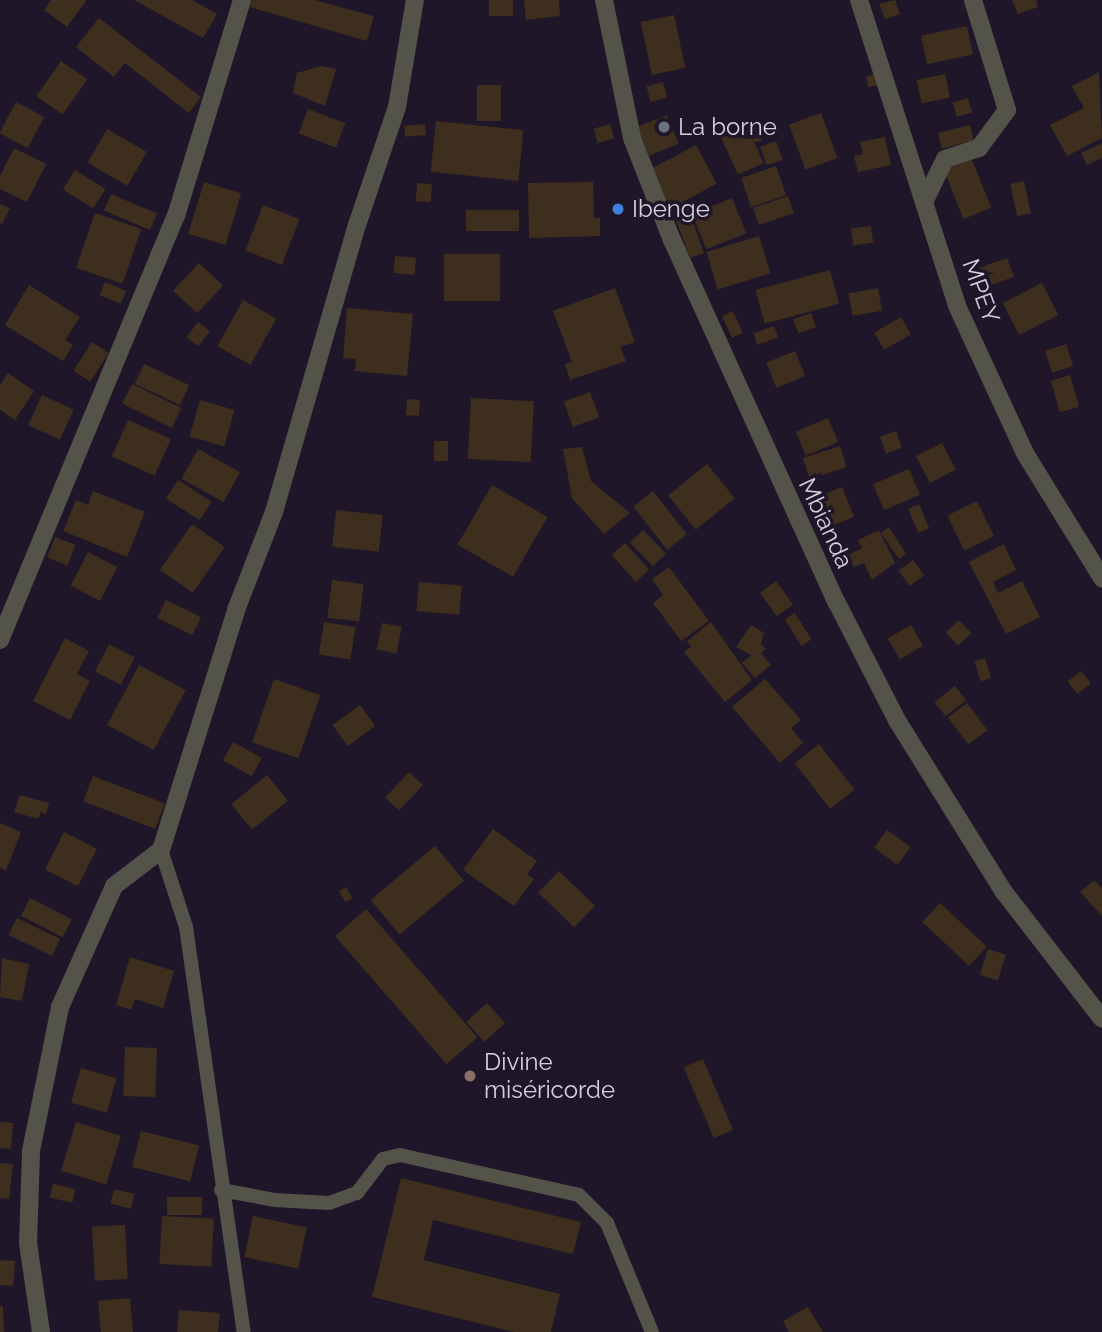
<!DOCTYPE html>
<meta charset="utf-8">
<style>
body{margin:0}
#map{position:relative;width:1102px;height:1332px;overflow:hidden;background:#1f1729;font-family:Raleway,sans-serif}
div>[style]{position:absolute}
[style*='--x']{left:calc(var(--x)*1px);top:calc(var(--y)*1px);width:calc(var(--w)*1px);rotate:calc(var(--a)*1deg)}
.building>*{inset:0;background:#3d2e1d;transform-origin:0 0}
.service>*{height:14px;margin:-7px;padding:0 7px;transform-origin:7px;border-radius:7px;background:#535349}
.minor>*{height:18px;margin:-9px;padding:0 9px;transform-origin:9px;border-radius:9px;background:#535349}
.tertiary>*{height:18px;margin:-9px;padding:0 9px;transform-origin:9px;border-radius:9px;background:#535349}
.dots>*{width:19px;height:19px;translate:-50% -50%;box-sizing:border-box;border:4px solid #1f1729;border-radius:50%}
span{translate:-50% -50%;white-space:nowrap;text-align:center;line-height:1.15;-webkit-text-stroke:7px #1f1729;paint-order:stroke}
.poi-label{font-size:24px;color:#d5d0dc}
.left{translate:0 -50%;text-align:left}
.street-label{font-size:24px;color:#d5d0dc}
</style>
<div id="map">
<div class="building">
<div style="clip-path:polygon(51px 0,85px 0,86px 1px,67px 27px,44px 10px)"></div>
<div style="clip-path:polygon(134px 0,192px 0,217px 14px,203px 38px)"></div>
<div style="clip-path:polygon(252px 0,314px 0,374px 16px,367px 41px,250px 7px)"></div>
<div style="left:489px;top:0;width:24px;height:16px"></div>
<div style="clip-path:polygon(524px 0,559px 0,560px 16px,526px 20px)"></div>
<div style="clip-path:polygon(895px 0,900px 14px,885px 19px,879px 4px)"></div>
<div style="clip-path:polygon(1012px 0,1036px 0,1038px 7px,1018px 14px)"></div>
<div style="left:674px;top:15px;width:54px;height:34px;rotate:78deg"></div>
<div style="clip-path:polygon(99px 18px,201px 97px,189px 113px,125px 63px,114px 77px,76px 47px)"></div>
<div style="left:967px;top:26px;width:29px;height:47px;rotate:78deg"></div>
<div style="left:61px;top:61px;width:32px;height:43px;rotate:35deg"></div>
<div style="clip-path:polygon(321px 66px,336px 69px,325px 106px,293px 93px,297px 73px)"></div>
<div style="clip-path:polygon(1099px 72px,1102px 138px,1067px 156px,1050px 125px,1084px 108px,1072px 86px)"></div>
<div style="left:879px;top:74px;width:11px;height:13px;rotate:80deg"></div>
<div style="left:945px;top:74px;width:24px;height:29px;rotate:78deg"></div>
<div style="left:663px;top:82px;width:16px;height:17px;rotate:75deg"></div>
<div style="left:477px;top:85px;width:24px;height:36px"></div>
<div style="left:968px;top:98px;width:15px;height:16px;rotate:74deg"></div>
<div style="left:16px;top:102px;width:32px;height:35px;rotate:28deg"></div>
<div style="left:308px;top:109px;width:40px;height:26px;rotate:21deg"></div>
<div style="left:821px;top:113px;width:48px;height:34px;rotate:70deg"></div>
<div style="left:667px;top:115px;width:31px;height:32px;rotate:68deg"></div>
<div style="left:436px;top:121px;width:88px;height:51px;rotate:6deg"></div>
<div style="left:757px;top:122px;width:19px;height:8px;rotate:74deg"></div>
<div style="left:425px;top:124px;width:11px;height:21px;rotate:85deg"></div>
<div style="left:610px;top:124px;width:15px;height:17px;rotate:74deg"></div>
<div style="left:746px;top:124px;width:43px;height:28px;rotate:66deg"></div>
<div style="left:970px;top:125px;width:16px;height:33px;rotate:76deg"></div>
<div style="left:107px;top:129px;width:46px;height:39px;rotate:30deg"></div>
<div style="clip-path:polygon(885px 137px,891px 165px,858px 172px,854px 156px,863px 154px,860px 142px)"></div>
<div style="left:776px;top:141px;width:20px;height:17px;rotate:70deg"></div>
<div style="clip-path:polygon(1102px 143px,1102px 158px,1087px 165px,1081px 153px)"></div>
<div style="left:696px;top:145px;width:44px;height:56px;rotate:62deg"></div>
<div style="clip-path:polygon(14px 148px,46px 164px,27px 202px,0 189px,0 176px)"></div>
<div style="left:970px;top:155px;width:57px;height:30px;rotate:68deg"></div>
<div style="left:776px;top:166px;width:31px;height:37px;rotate:71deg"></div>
<div style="left:75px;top:170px;width:36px;height:23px;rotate:32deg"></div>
<div style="left:1024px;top:181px;width:33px;height:14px;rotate:78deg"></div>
<div style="left:204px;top:182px;width:39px;height:54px;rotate:17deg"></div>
<div style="clip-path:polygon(593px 182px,594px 218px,600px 218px,600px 236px,529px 238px,528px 183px)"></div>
<div style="left:417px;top:183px;width:15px;height:18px;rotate:4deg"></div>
<div style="left:111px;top:194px;width:50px;height:18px;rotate:23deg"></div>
<div style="left:788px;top:196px;width:18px;height:37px;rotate:71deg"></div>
<div style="left:732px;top:198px;width:38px;height:43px;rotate:68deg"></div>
<div style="clip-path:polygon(0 204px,10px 208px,2px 224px,0 223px)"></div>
<div style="left:263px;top:205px;width:39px;height:49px;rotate:21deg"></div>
<div style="left:687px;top:206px;width:50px;height:15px;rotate:70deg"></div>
<div style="left:519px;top:210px;width:21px;height:53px;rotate:90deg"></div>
<div style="left:95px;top:213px;width:49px;height:58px;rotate:19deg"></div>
<div style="left:871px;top:226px;width:17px;height:20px;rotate:83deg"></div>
<div style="left:759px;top:236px;width:39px;height:55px;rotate:73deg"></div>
<div style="left:500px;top:254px;width:47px;height:56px;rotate:90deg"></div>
<div style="left:395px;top:256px;width:21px;height:17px;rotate:5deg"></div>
<div style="left:1007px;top:258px;width:20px;height:31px;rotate:70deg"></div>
<div style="left:199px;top:263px;width:33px;height:38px;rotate:43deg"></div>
<div style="left:830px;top:270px;width:35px;height:77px;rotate:75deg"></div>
<div style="left:105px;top:282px;width:23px;height:14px;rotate:23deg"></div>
<div style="left:1042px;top:283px;width:36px;height:44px;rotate:63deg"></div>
<div style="clip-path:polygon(29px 285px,80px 317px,65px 340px,73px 345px,63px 361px,5px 325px)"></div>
<div style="clip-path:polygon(615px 288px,635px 342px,620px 347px,626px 361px,570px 380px,565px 364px,572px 362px,553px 311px)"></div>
<div style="left:878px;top:288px;width:23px;height:30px;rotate:80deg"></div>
<div style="left:243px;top:300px;width:38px;height:53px;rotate:29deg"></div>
<div style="clip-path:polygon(347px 308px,413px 314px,407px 376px,355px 371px,356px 359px,343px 358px)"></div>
<div style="left:733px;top:311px;width:24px;height:12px;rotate:66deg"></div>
<div style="left:811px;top:313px;width:15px;height:19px;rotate:70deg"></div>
<div style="left:901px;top:317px;width:20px;height:31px;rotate:60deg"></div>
<div style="left:198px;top:322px;width:15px;height:19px;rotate:37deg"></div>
<div style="left:774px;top:326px;width:12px;height:22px;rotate:70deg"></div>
<div style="left:92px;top:342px;width:20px;height:34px;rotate:33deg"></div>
<div style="left:1066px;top:344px;width:23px;height:22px;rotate:72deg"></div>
<div style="left:795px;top:351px;width:27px;height:31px;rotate:68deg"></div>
<div style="left:144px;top:364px;width:50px;height:22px;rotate:25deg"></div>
<div style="clip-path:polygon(8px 373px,34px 391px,15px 420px,0 410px,0 385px)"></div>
<div style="left:1070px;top:375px;width:33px;height:20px;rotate:74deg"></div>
<div style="left:132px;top:384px;width:55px;height:22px;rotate:26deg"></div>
<div style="left:590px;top:392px;width:27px;height:28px;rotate:70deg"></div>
<div style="left:42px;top:395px;width:35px;height:33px;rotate:25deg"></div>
<div style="left:471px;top:398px;width:63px;height:61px;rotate:3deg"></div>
<div style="left:407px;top:399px;width:13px;height:16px;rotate:4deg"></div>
<div style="left:200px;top:400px;width:36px;height:38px;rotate:16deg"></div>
<div style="left:828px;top:418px;width:26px;height:35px;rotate:67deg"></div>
<div style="left:128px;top:420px;width:47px;height:40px;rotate:24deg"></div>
<div style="left:896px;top:431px;width:18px;height:17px;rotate:71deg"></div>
<div style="left:434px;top:441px;width:14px;height:20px"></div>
<div style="left:942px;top:443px;width:30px;height:29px;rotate:63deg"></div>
<div style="left:840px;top:446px;width:22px;height:39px;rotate:72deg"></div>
<div style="clip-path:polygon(582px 447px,591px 481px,630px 513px,604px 534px,572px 498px,563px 449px)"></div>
<div style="left:198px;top:449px;width:48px;height:34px;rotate:29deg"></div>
<div style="left:707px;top:464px;width:44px;height:50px;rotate:51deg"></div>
<div style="left:909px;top:469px;width:28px;height:39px;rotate:67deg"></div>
<div style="left:178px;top:480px;width:40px;height:22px;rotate:33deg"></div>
<div style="left:492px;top:485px;width:64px;height:69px;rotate:30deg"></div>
<div style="left:842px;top:487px;width:32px;height:29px;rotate:68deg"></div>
<div style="clip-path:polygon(93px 491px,145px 512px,127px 557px,63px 531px,76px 500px,88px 505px)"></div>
<div style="left:653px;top:491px;width:55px;height:25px;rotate:52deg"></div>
<div style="left:977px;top:501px;width:39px;height:33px;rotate:64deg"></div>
<div style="left:919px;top:504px;width:26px;height:12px;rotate:67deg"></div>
<div style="left:336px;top:510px;width:47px;height:37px;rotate:6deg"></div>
<div style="left:192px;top:524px;width:40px;height:56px;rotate:35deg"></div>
<div style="clip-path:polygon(889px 527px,906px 554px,899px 559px,881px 533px)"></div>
<div style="left:643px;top:530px;width:33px;height:18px;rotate:46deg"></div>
<div style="clip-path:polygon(879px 530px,895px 563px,872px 580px,864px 563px,854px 567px,848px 555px,862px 548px,858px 540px)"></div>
<div style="left:55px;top:537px;width:22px;height:22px;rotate:21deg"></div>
<div style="left:625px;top:543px;width:36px;height:18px;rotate:48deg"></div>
<div style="clip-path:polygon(1004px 544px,1016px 570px,993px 582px,998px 593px,1022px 581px,1040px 617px,1006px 634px,969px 562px)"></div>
<div style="left:88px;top:552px;width:33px;height:38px;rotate:27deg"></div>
<div style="left:913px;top:560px;width:19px;height:18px;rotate:54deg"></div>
<div style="clip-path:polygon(669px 567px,709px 621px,681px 641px,653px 603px,663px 595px,652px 579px)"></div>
<div style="left:332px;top:580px;width:32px;height:38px;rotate:7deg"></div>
<div style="left:776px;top:581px;width:29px;height:20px;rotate:54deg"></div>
<div style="left:419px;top:582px;width:43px;height:29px;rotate:5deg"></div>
<div style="left:166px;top:600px;width:39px;height:20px;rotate:26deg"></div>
<div style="left:795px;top:613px;width:31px;height:12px;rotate:58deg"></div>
<div style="left:959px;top:620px;width:18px;height:18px;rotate:47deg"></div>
<div style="left:324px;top:622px;width:32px;height:33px;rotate:9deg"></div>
<div style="clip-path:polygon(711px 622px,752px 680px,725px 702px,684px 652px,691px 647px,687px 641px)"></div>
<div style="left:382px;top:623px;width:20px;height:27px;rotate:11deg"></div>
<div style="clip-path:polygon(751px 625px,764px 633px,761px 644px,766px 649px,761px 653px,771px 665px,755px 678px,742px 663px,751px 655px,736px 647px)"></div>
<div style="left:911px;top:625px;width:24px;height:27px;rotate:60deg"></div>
<div style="clip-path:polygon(65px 638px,89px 651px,77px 674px,90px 681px,70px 720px,33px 701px)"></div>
<div style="left:109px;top:644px;width:29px;height:31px;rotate:27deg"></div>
<div style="left:985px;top:658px;width:21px;height:11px;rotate:73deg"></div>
<div style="left:139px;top:665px;width:53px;height:68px;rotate:28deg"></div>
<div style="left:1081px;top:671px;width:16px;height:17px;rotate:52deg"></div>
<div style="left:274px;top:679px;width:49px;height:67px;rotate:19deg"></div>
<div style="clip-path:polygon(765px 679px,801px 720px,791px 728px,803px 743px,780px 763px,732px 707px)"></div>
<div style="left:955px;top:686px;width:18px;height:26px;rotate:52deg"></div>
<div style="left:967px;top:703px;width:34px;height:24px;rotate:53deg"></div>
<div style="left:360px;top:705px;width:26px;height:34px;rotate:54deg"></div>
<div style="left:233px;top:742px;width:33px;height:21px;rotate:29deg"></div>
<div style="left:819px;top:744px;width:58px;height:31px;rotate:52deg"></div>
<div style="left:409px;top:772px;width:19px;height:35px;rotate:43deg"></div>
<div style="left:267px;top:775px;width:33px;height:46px;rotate:51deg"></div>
<div style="left:93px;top:776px;width:77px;height:27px;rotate:21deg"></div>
<div style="clip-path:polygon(20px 795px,49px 803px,46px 814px,41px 812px,38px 819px,14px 812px)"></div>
<div style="clip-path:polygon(0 823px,21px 832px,6px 871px,0 868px)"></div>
<div style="clip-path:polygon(493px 829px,537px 861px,527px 874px,534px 879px,514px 906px,463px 870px)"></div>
<div style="left:887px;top:830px;width:29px;height:22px;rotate:36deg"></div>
<div style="left:64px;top:832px;width:37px;height:42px;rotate:27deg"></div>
<div style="left:435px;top:846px;width:45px;height:84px;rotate:50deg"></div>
<div style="left:559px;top:871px;width:50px;height:30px;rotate:44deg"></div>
<div style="clip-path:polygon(1094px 880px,1102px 888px,1102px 916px,1080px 892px)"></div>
<div style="left:346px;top:887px;width:13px;height:8px;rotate:61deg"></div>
<div style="left:30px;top:898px;width:47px;height:20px;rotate:27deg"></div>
<div style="left:940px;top:903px;width:64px;height:26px;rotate:43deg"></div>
<div style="left:366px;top:909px;width:170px;height:41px;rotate:49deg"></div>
<div style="left:17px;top:918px;width:48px;height:19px;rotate:26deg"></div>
<div style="left:988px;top:949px;width:19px;height:27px;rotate:18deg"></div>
<div style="clip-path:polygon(130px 957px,174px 971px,163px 1008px,135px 999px,131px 1010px,116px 1005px)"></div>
<div style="clip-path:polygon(2px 958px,29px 964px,22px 1001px,0 997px)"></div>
<div style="left:487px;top:1003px;width:27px;height:28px;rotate:48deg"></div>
<div style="left:125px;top:1047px;width:32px;height:49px;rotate:2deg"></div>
<div style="left:703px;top:1059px;width:77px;height:21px;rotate:67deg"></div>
<div style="left:81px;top:1068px;width:37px;height:36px;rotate:16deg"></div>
<div style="clip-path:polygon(0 1122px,13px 1123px,11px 1149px,0 1148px)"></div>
<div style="left:76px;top:1122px;width:47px;height:51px;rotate:17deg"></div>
<div style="left:141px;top:1131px;width:60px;height:37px;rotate:14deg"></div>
<div style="clip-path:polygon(0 1163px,13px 1164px,9px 1199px,0 1198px)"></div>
<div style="clip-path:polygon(401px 1178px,581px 1222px,573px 1254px,433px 1220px,424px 1260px,560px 1294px,551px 1332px,514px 1332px,372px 1297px)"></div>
<div style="left:53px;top:1184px;width:23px;height:14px;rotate:13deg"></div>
<div style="left:114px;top:1189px;width:21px;height:15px;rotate:14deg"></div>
<div style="left:167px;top:1197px;width:35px;height:18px"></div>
<div style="left:162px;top:1216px;width:52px;height:48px;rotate:3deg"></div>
<div style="left:253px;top:1216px;width:55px;height:42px;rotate:12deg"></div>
<div style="left:125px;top:1225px;width:54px;height:33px;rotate:87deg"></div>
<div style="left:0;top:1260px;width:15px;height:25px;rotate:4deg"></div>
<div style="left:130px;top:1298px;width:34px;height:32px;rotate:85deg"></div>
<div style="clip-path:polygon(0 1306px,3px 1306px,4px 1332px,0 1332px)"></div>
<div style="clip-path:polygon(808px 1307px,823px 1332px,789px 1332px,783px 1321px)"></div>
<div style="clip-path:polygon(179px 1310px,220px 1313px,218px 1332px,177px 1332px)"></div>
</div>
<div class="service">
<div style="--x:161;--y:850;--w:81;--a:72"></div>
<div style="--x:186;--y:927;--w:409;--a:81.9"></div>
<div style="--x:221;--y:1190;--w:55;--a:10.5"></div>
<div style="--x:275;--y:1200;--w:54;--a:3.2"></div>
<div style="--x:329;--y:1203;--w:30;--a:-20"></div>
<div style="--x:357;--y:1193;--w:43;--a:-52.6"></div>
<div style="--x:383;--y:1159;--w:17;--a:-13"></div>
<div style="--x:400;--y:1155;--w:183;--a:12.6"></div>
<div style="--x:579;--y:1195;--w:40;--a:45"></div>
<div style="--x:607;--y:1223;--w:118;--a:67.6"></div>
</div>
<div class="minor">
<div style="--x:859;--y:0;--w:321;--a:72.2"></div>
<div style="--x:957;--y:306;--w:164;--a:65.2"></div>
<div style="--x:1026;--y:455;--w:145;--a:58.3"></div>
<div style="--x:926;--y:198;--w:43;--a:-64"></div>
<div style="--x:945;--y:159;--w:36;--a:-18"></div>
<div style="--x:979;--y:148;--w:47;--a:-53.6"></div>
<div style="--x:1007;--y:110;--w:115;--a:-107.2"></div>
<div style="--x:0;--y:640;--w:459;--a:-67.5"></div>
<div style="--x:176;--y:216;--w:226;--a:-73"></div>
<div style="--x:41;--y:1332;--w:90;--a:-98.3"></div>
<div style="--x:28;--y:1243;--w:92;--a:-88.1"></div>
<div style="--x:31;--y:1151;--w:147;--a:-78.6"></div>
<div style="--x:60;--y:1007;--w:133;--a:-65.9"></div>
<div style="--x:114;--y:886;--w:59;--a:-37.5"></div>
<div style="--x:161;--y:850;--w:251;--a:-72.6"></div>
<div style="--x:236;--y:610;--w:105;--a:-68.8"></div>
<div style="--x:274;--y:512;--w:299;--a:-73.9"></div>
<div style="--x:357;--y:225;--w:125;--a:-71.3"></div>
<div style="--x:397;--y:107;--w:109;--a:-80.5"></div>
</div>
<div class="tertiary">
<div style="--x:604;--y:0;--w:141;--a:78.5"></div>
<div style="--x:632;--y:138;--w:110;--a:68.6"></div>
<div style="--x:672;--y:240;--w:399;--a:65.6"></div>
<div style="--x:837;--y:603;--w:134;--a:62.9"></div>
<div style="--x:898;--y:722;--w:200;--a:58.1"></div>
<div style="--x:1004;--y:892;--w:160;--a:52.3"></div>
</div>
<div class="dots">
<div style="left:664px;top:127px;background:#6b7280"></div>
<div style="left:618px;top:209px;background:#3f7fe0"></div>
<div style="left:470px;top:1076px;background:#8d6e63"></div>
</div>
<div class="poi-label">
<span class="left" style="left:678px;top:127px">La borne</span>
<span class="left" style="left:632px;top:209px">Ibenge</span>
<span class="left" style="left:484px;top:1076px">Divine<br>miséricorde</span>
</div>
<div class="street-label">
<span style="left:981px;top:291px;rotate:70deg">MPEY</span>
<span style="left:826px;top:523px;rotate:65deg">Mbianda</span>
</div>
</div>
